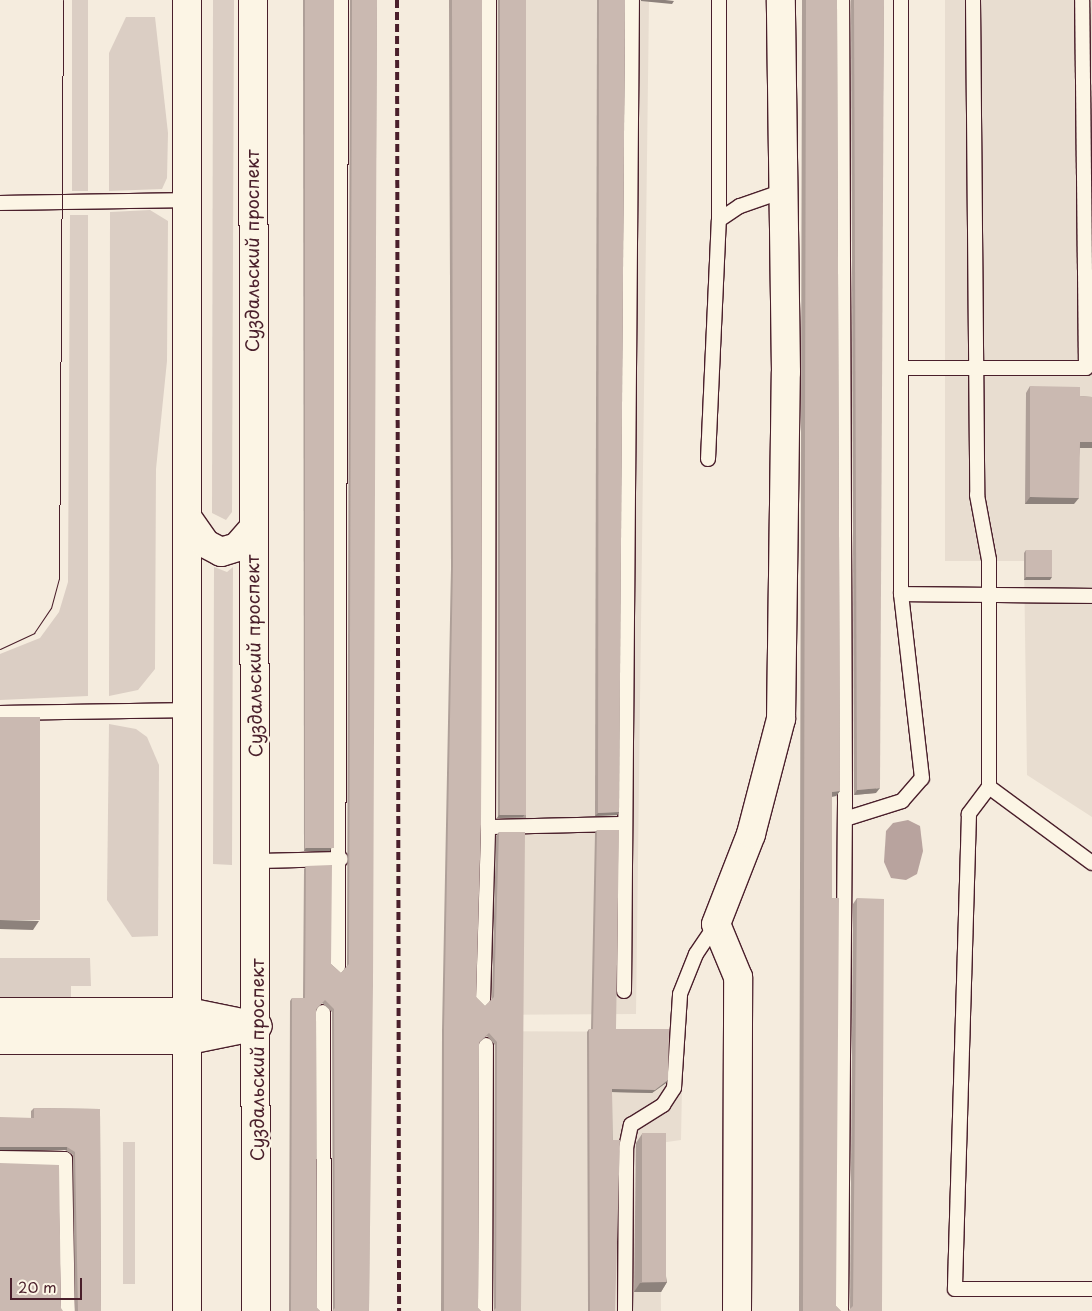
<!DOCTYPE html>
<meta charset="utf-8">
<style>
body{margin:0}
#map{position:relative;width:1092px;height:1311px;overflow:hidden;background:#f5ecde;font-family:"Playpen Sans",sans-serif}
div>[style]{position:absolute}
[style*='--x']{left:calc(var(--x)*1px);top:calc(var(--y)*1px);width:calc(var(--w)*1px);rotate:calc(var(--a)*1deg)}
.built>*{inset:0;background:#e8ddd0}
.green>*{inset:0;background:#dbcec4;transform-origin:0 0}
.water>*{inset:0;background:#b8a39e}
.roads{filter:drop-shadow(1px 0 #4a1f2b) drop-shadow(-1px 0 #4a1f2b) drop-shadow(0 1px #4a1f2b) drop-shadow(0 -1px #4a1f2b)}
.service>*{height:14px;margin:-7px;padding:0 7px;transform-origin:7px;border-radius:7px;background:#fcf5e5}
.minor>*{height:28px;margin:-14px;padding:0 14px;transform-origin:14px;border-radius:14px;background:#fcf5e5}
.tertiary>*{height:28px;margin:-14px;padding:0 14px;transform-origin:14px;border-radius:14px;background:#fcf5e5}
.secondary>*{height:28px;margin:-14px;padding:0 14px;transform-origin:14px;border-radius:14px;background:#fcf5e5}
.tram>*{height:1px;margin:-0.5px;padding:0 0.5px;transform-origin:0.5px;border-radius:0.5px;background:#4a1f2b}
.rail>*{height:4px;margin-top:-2px;transform-origin:0;background:repeating-linear-gradient(90deg,#4a1f2b 0 8px,transparent 0 12px)}
.wall>*{inset:0;background:#ae9f98;transform-origin:0 0}
.shaded-wall>*{inset:0;background:#8d827c;transform-origin:0 0}
.building>*{inset:0;background:#cab9b1;transform-origin:0 0}
span{translate:-50% -50%;white-space:nowrap;text-align:center;line-height:1.15;-webkit-text-stroke:5px #fcf5e5;paint-order:stroke}
.street-label{font-size:18px;color:#4a1f2b}
.scale{position:absolute;left:10px;top:1278px;width:72px;height:22px;box-sizing:border-box;border:2px solid #4a1f2b;border-top:0;padding-left:6px;font-size:15px;line-height:18px;white-space:nowrap;color:#4a1f2b;-webkit-text-stroke:4px #fcf5e5;paint-order:stroke}
</style>
<div id="map">
<div class="built">
<div style="clip-path:polygon(449px 0,672px 0,649px 2px,636px 1014px,445px 1015px,451px 568px)"></div>
<div style="clip-path:polygon(945px 0,1092px 0,1092px 817px,1027px 775px,1024px 561px,945px 561px)"></div>
<div style="clip-path:polygon(442px 1031px,683px 1032px,681px 1140px,660px 1143px,661px 1311px,442px 1311px)"></div>
</div>
<div class="green">
<div style="left:72px;top:0;width:16px;height:191px"></div>
<div style="clip-path:polygon(213px 0,234px 0,232px 512px,226px 520px,212px 513px)"></div>
<div style="clip-path:polygon(126px 17px,155px 17px,168px 133px,167px 178px,162px 189px,109px 191px,109px 53px)"></div>
<div style="clip-path:polygon(150px 210px,168px 221px,167px 361px,156px 469px,155px 669px,138px 690px,109px 696px,110px 212px)"></div>
<div style="clip-path:polygon(70px 215px,88px 215px,88px 696px,0 700px,0 654px,40px 638px,59px 612px,68px 582px)"></div>
<div style="clip-path:polygon(214px 567px,227px 572px,233px 567px,232px 865px,213px 864px)"></div>
<div style="clip-path:polygon(109px 724px,136px 729px,147px 737px,159px 765px,158px 936px,132px 937px,107px 900px)"></div>
<div style="clip-path:polygon(0 958px,90px 958px,91px 986px,71px 986px,71px 1003px,0 1002px)"></div>
<div style="left:123px;top:1142px;width:12px;height:142px"></div>
</div>
<div class="water">
<div style="clip-path:polygon(908px 820px,920px 826px,923px 851px,917px 874px,906px 880px,891px 878px,884px 862px,886px 831px,893px 823px)"></div>
</div>
<div class="roads">
<div class="service">
<div style="--x:719;--y:0;--w:220;--a:90"></div>
<div style="--x:973;--y:0;--w:495;--a:89.5"></div>
<div style="--x:977;--y:495;--w:66;--a:79.5"></div>
<div style="--x:989;--y:560;--w:227;--a:90"></div>
<div style="--x:989;--y:787;--w:34;--a:127"></div>
<div style="--x:969;--y:814;--w:475;--a:91.7"></div>
<div style="--x:955;--y:1289;--w:137;--a:0"></div>
<div style="--x:0;--y:203;--w:187;--a:-0.9"></div>
<div style="--x:902;--y:368;--w:184;--a:0"></div>
<div style="--x:1086;--y:368;--w:368;--a:-90.6"></div>
<div style="--x:708;--y:459;--w:239;--a:-87.4"></div>
<div style="--x:719;--y:220;--w:25;--a:-34"></div>
<div style="--x:740;--y:206;--w:46;--a:-19.2"></div>
<div style="--x:901;--y:594;--w:191;--a:0.6"></div>
<div style="--x:0;--y:713;--w:188;--a:-0.9"></div>
<div style="--x:989;--y:787;--w:128;--a:36.4"></div>
<div style="--x:845;--y:819;--w:60;--a:-17.5"></div>
<div style="--x:902;--y:801;--w:30;--a:-49"></div>
<div style="--x:922;--y:778;--w:185;--a:-96.5"></div>
<div style="--x:901;--y:594;--w:594;--a:-90"></div>
<div style="--x:488;--y:827;--w:136;--a:-1.3"></div>
<div style="--x:257;--y:861;--w:84;--a:-1.4"></div>
<div style="--x:338;--y:967;--w:967;--a:-89.82"></div>
<div style="--x:624;--y:991;--w:991;--a:-89.54"></div>
<div style="--x:483;--y:1000;--w:173;--a:-88.3"></div>
<div style="--x:488;--y:827;--w:827;--a:-89.93"></div>
<div style="--x:323;--y:1012;--w:299;--a:89.8"></div>
<div style="--x:0;--y:1158;--w:65;--a:0.9"></div>
<div style="--x:65;--y:1159;--w:152;--a:88.9"></div>
<div style="--x:485;--y:1311;--w:266;--a:-89.8"></div>
<div style="--x:625;--y:1311;--w:163;--a:-89.6"></div>
<div style="--x:626;--y:1148;--w:24;--a:-78"></div>
<div style="--x:631;--y:1125;--w:38;--a:-32"></div>
<div style="--x:663;--y:1105;--w:20;--a:-57"></div>
<div style="--x:674;--y:1088;--w:94;--a:-86.3"></div>
<div style="--x:680;--y:994;--w:43;--a:-68.2"></div>
<div style="--x:696;--y:954;--w:36;--a:-56"></div>
<div style="--x:841;--y:1311;--w:508;--a:-89.55"></div>
<div style="--x:845;--y:803;--w:803;--a:-90.21"></div>
</div>
<div class="minor">
<div style="--x:737;--y:1311;--w:334;--a:-89.8"></div>
<div style="--x:738;--y:977;--w:57;--a:-112.5"></div>
<div style="--x:716;--y:924;--w:97;--a:-68.7"></div>
<div style="--x:751;--y:834;--w:119;--a:-75.4"></div>
<div style="--x:781;--y:719;--w:347;--a:-89.2"></div>
<div style="--x:786;--y:372;--w:372;--a:-90.8"></div>
</div>
<div class="tertiary">
<div style="--x:0;--y:1012;--w:188;--a:0"></div>
<div style="--x:188;--y:1012;--w:60;--a:11.5"></div>
<div style="--x:0;--y:1040;--w:189;--a:0"></div>
<div style="--x:189;--y:1040;--w:70;--a:-11.5"></div>
</div>
<div class="secondary">
<div style="--x:187;--y:0;--w:1311;--a:90"></div>
<div style="--x:253;--y:0;--w:1311;--a:89.87"></div>
<div style="--x:189;--y:520;--w:29;--a:55"></div>
<div style="--x:206;--y:544;--w:17;--a:28"></div>
<div style="--x:221;--y:552;--w:17;--a:-17"></div>
<div style="--x:237;--y:547;--w:23;--a:-49"></div>
</div>
</div>
<div class="tram">
<div style="--x:0;--y:649;--w:38;--a:-25"></div>
<div style="--x:34;--y:633;--w:30;--a:-56"></div>
<div style="--x:51;--y:608;--w:30;--a:-75"></div>
<div style="--x:59;--y:579;--w:579;--a:-89.6"></div>
</div>
<div class="rail">
<div style="--x:397;--y:0;--w:1311;--a:89.91"></div>
</div>
<div class="wall">
<div style="clip-path:polygon(303px 0,334px 0,330px 851px,304px 851px)"></div>
<div style="clip-path:polygon(350px 0,377px 0,369px 1311px,333px 1310px,332px 1012px,322px 1003px,316px 1010px,317px 1308px,320px 1311px,289px 1311px,290px 1001px,292px 998px,303px 998px,304px 869px,306px 866px,331px 964px,341px 973px,347px 966px)"></div>
<div style="clip-path:polygon(449px 0,482px 0,476px 997px,485px 1006px,492px 999px,496px 836px,499px 832px,521px 1311px,494px 1310px,495px 1045px,487px 1036px,479px 1043px,478px 1308px,481px 1311px,441px 1311px,442px 1031px,451px 568px)"></div>
<div style="left:498px;top:0;width:28px;height:818px"></div>
<div style="clip-path:polygon(597px 0,625px 0,619px 812px,617px 815px,595px 816px)"></div>
<div style="clip-path:polygon(802px 0,837px 0,840px 791px,836px 796px,832px 797px,832px 898px,836px 1306px,841px 1311px,799px 1311px)"></div>
<div style="clip-path:polygon(851px 0,884px 0,876px 793px,854px 795px)"></div>
<div style="clip-path:polygon(1030px 386px,1080px 396px,1092px 397px,1092px 448px,1080px 448px,1074px 504px,1025px 504px,1026px 393px)"></div>
<div style="clip-path:polygon(1026px 550px,1050px 580px,1024px 580px,1024px 553px)"></div>
<div style="clip-path:polygon(597px 830px,616px 1029px,668px 1080px,666px 1083px,652px 1093px,612px 1092px,615px 1311px,588px 1311px,587px 1032px,589px 1029px,591px 1029px,595px 833px)"></div>
<div style="clip-path:polygon(857px 898px,882px 1311px,850px 1309px,853px 904px)"></div>
<div style="clip-path:polygon(34px 1108px,100px 1109px,101px 1311px,75px 1311px,73px 1155px,65px 1150px,31px 1118px,31px 1111px)"></div>
<div style="clip-path:polygon(642px 1134px,667px 1282px,661px 1292px,634px 1292px,636px 1143px)"></div>
</div>
<div class="shaded-wall">
<div style="clip-path:polygon(641px 0,665px 0,674px 1px,672px 4px,641px 1px)"></div>
<div style="clip-path:polygon(1080px 442px,1092px 442px,1092px 448px,1075px 448px)"></div>
<div style="clip-path:polygon(1030px 497px,1079px 498px,1074px 504px,1025px 504px)"></div>
<div style="clip-path:polygon(1026px 577px,1052px 577px,1050px 580px,1024px 580px)"></div>
<div style="clip-path:polygon(880px 788px,876px 793px,854px 795px,857px 790px)"></div>
<div style="clip-path:polygon(840px 791px,836px 796px,828px 797px,832px 792px)"></div>
<div style="clip-path:polygon(619px 812px,617px 815px,595px 816px,598px 813px)"></div>
<div style="clip-path:polygon(525px 814px,523px 817px,497px 818px,499px 815px)"></div>
<div style="clip-path:polygon(332px 847px,330px 851px,304px 851px,306px 848px)"></div>
<div style="clip-path:polygon(0 920px,39px 921px,33px 930px,0 929px)"></div>
<div style="clip-path:polygon(668px 1080px,666px 1083px,652px 1093px,610px 1092px,612px 1089px)"></div>
<div style="left:0;top:1147px;width:67px;height:3px"></div>
<div style="clip-path:polygon(667px 1282px,661px 1292px,634px 1292px,640px 1283px)"></div>
</div>
<div class="building">
<div style="left:305px;top:0;width:29px;height:848px"></div>
<div style="clip-path:polygon(352px 0,377px 0,373px 985px,369px 1311px,332px 1311px,335px 1308px,334px 1009px,325px 1000px,316px 1009px,317px 1308px,320px 1311px,291px 1311px,292px 998px,305px 998px,306px 866px,332px 865px,331px 964px,341px 973px,349px 964px)"></div>
<div style="clip-path:polygon(452px 0,482px 0,481px 824px,476px 997px,485px 1006px,494px 997px,499px 832px,525px 832px,521px 1311px,493px 1311px,496px 1308px,497px 1042px,489px 1033px,479px 1042px,478px 1308px,481px 1311px,444px 1311px,444px 1028px,453px 565px)"></div>
<div style="left:500px;top:0;width:26px;height:815px"></div>
<div style="clip-path:polygon(599px 0,625px 0,619px 812px,598px 813px)"></div>
<div style="clip-path:polygon(806px 0,837px 0,840px 791px,832px 792px,832px 898px,839px 898px,836px 1306px,841px 1311px,803px 1311px)"></div>
<div style="clip-path:polygon(854px 0,884px 0,880px 788px,857px 790px)"></div>
<div style="clip-path:polygon(1030px 386px,1080px 387px,1080px 396px,1092px 397px,1092px 442px,1080px 442px,1079px 498px,1030px 497px)"></div>
<div style="left:1026px;top:550px;width:26px;height:27px"></div>
<div style="left:0;top:717px;width:40px;height:203px"></div>
<div style="clip-path:polygon(597px 830px,619px 830px,616px 1029px,669px 1029px,668px 1080px,655px 1090px,612px 1089px,612px 1140px,620px 1140px,615px 1311px,590px 1311px,589px 1029px,593px 1029px)"></div>
<div style="clip-path:polygon(857px 898px,884px 899px,882px 1311px,848px 1311px,853px 1306px)"></div>
<div style="clip-path:polygon(34px 1108px,100px 1109px,101px 1311px,78px 1311px,75px 1152px,67px 1147px,0 1147px,0 1117px,34px 1118px)"></div>
<div style="left:666px;top:1133px;width:149px;height:24px;rotate:90deg"></div>
<div style="clip-path:polygon(0 1163px,59px 1165px,61px 1308px,63px 1311px,0 1311px)"></div>
</div>
<div class="street-label">
<span style="left:252px;top:251px;rotate:-90deg">Суздальский проспект</span>
<span style="left:254px;top:656px;rotate:-91deg">Суздальский проспект</span>
<span style="left:257px;top:1060px;rotate:-90deg">Суздальский проспект</span>
</div>
<div class="scale">20 m</div>
</div>
